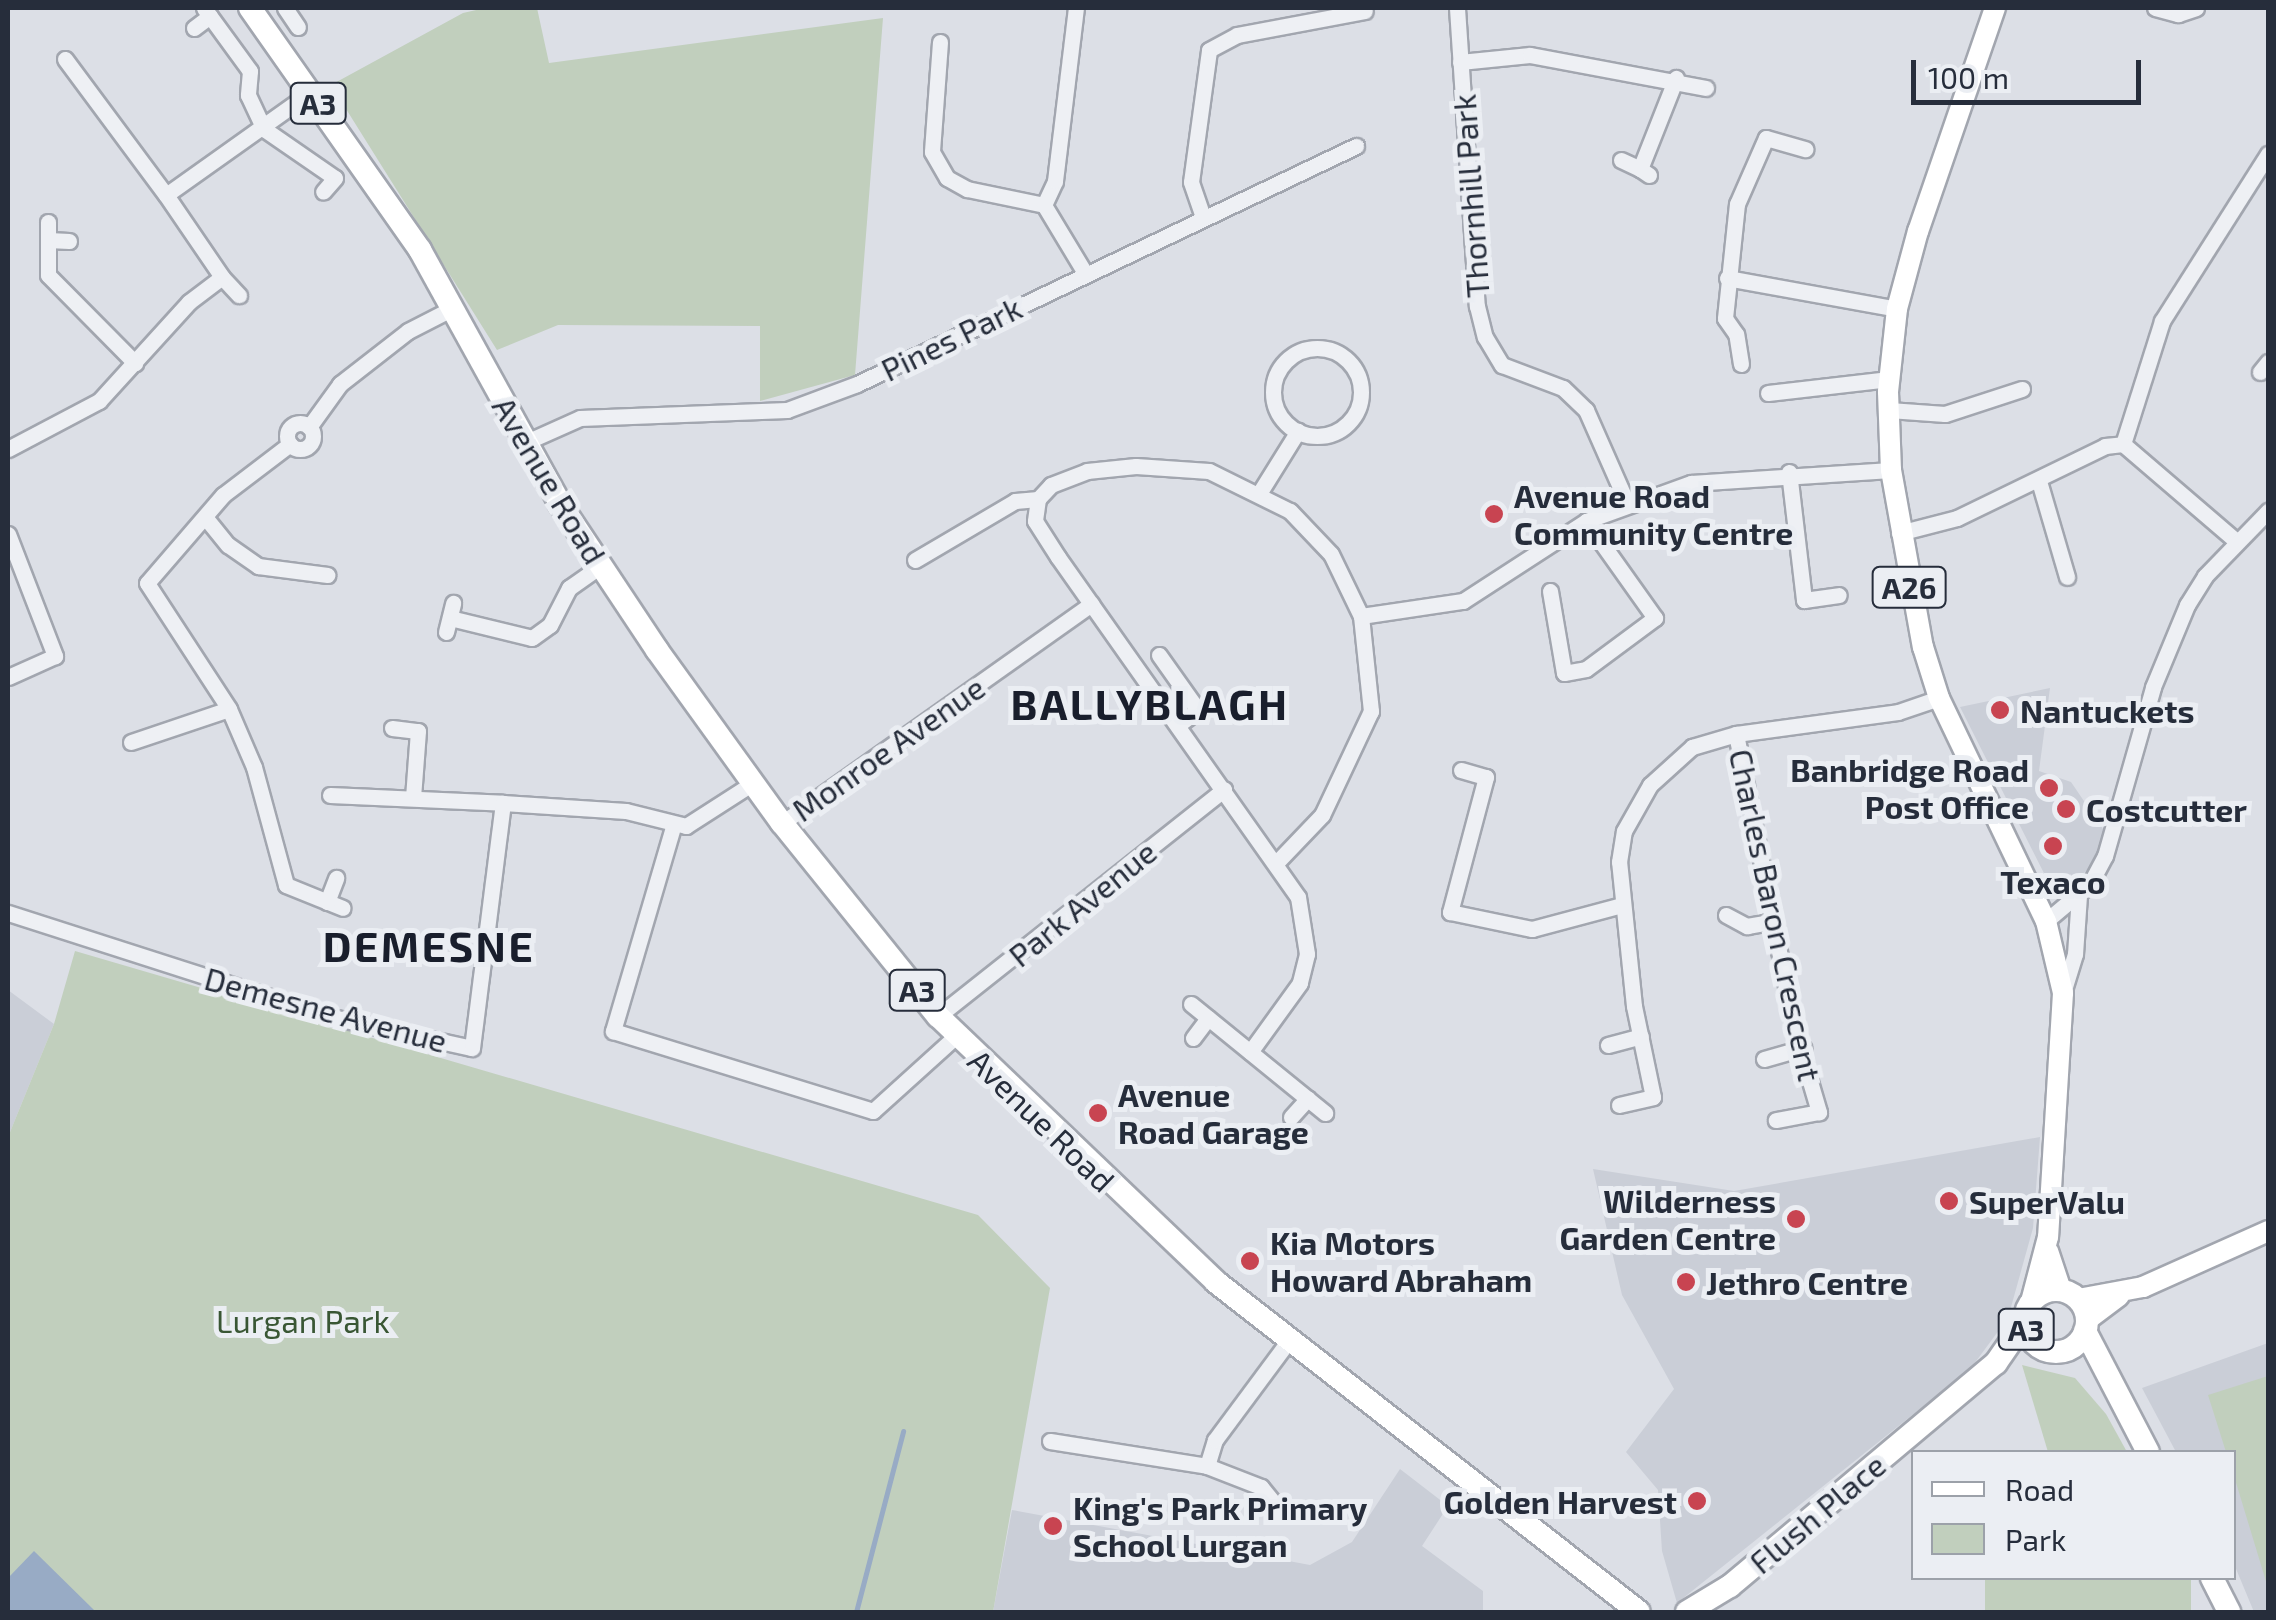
<!DOCTYPE html>
<style>
body{margin:0}
#map{position:relative;width:2276px;height:1620px;overflow:hidden;background:#dcdfe6;font-family:"Exo 2",sans-serif}
div>[style]{position:absolute}
[style*='--x']{left:calc(var(--x)*1px);top:calc(var(--y)*1px);width:calc(var(--w)*1px);rotate:calc(var(--a)*1deg)}
.built>*{inset:0;background:#caced7}
.green>*{inset:0;background:#c1cfbd;transform-origin:0 0}
.water>*{inset:0;background:#98abc5}
.stream>*{height:5px;margin:-2.5px;padding:0 2.5px;transform-origin:2.5px;border-radius:2.5px;background:#98abc5}
.roads{filter:drop-shadow(2px 0 #a2a6af) drop-shadow(-2px 0 #a2a6af) drop-shadow(0 2px #a2a6af) drop-shadow(0 -2px #a2a6af)}
.minor>*{height:15px;margin:-7.5px;padding:0 7.5px;transform-origin:7.5px;border-radius:7.5px;background:#eef0f4}
.minor>.ring{margin:-7.5px;padding:0;box-sizing:content-box;background:none;border:15px solid #eef0f4;border-radius:50%}
.major>*{height:20px;margin:-10px;padding:0 10px;transform-origin:10px;border-radius:10px;background:#fff}
.highway>*{height:22px;margin:-11px;padding:0 11px;transform-origin:11px;border-radius:11px;background:#fff}
.highway>.ring{margin:-11px;padding:0;box-sizing:content-box;background:none;border:22px solid #fff;border-radius:50%}
.dots>*{width:28px;height:28px;translate:-50% -50%;box-sizing:border-box;border:5px solid #ebeef3;border-radius:50%}
span{translate:-50% -50%;white-space:nowrap;text-align:center;line-height:1.15;-webkit-text-stroke:10px #ebeef3;paint-order:stroke}
.shield-label span{padding:2px 8px;background:#ebeef3;border:2px solid;border-radius:8px;-webkit-text-stroke-width:0}
.shield-label{font-size:30px;color:#262d3b;font-weight:700}
.street-label{font-size:32px;color:#262d3b}
.poi-label{font-size:32px;color:#262d3b;font-weight:700}
.left{translate:0 -50%;text-align:left}
.right{translate:-100% -50%;text-align:right}
.park-label{font-size:32px;color:#395634}
.district-label{font-size:42px;color:#191e2c;font-weight:700;letter-spacing:2.5px}
.frame{position:absolute;inset:0;border:10px solid #262d3b;pointer-events:none}
.legend{position:absolute;left:1911px;top:1450px;width:325px;height:130px;box-sizing:border-box;background:#ebeef3;border:2px solid #9ca1a9;margin:0;padding:12px 18px;list-style:none;font-size:30px;color:#262d3b}
.legend li{display:flex;align-items:center;gap:20px;height:50px}
.legend b{width:50px;border:2px solid #9ca1a9}
.scale{position:absolute;left:1911px;top:60px;width:230px;height:45px;box-sizing:border-box;border:5px solid #262d3b;border-top:0;padding-left:12px;font-size:30px;line-height:35px;white-space:nowrap;color:#262d3b;-webkit-text-stroke:8px #ebeef3;paint-order:stroke}
</style>
<div id="map">
<div class="built">
<div style="clip-path:polygon(2050px 688px,2039px 771px,2071px 782px,2105px 832px,2091px 867px,2056px 897px,1960px 707px)"></div>
<div style="clip-path:polygon(8px 990px,54px 1024px,8px 1137px)"></div>
<div style="clip-path:polygon(2040px 1137px,2033px 1228px,2008px 1318px,1971px 1368px,1677px 1603px,1662px 1551px,1658px 1490px,1626px 1452px,1674px 1389px,1622px 1295px,1593px 1169px,1734px 1191px)"></div>
<div style="clip-path:polygon(2268px 1343px,2268px 1612px,2254px 1612px,2234px 1564px,2234px 1452px,2176px 1452px,2142px 1388px)"></div>
<div style="clip-path:polygon(1400px 1469px,1448px 1506px,1422px 1546px,1483px 1591px,1483px 1612px,993px 1612px,1012px 1510px,1310px 1565px,1352px 1542px)"></div>
</div>
<div class="green">
<div style="clip-path:polygon(485px 8px,537px 8px,549px 63px,883px 18px,855px 375px,760px 401px,760px 326px,558px 325px,497px 350px,331px 85px,463px 13px)"></div>
<div style="clip-path:polygon(75px 951px,978px 1215px,1050px 1288px,993px 1612px,8px 1612px,8px 1137px,54px 1024px)"></div>
<div style="clip-path:polygon(2022px 1365px,2075px 1378px,2106px 1414px,2127px 1452px,2048px 1452px)"></div>
<div style="clip-path:polygon(2268px 1376px,2268px 1588px,2234px 1476px,2234px 1452px,2226px 1452px,2208px 1395px)"></div>
<div style="left:1985px;top:1578px;width:206px;height:35px"></div>
</div>
<div class="water">
<div style="clip-path:polygon(34px 1551px,94px 1610px,96px 1612px,8px 1612px,8px 1578px)"></div>
</div>
<div class="stream">
<div style="--x:856;--y:1612;--w:187;--a:-75.4"></div>
</div>
<div class="roads">
<div class="minor">
<div style="--x:204;--y:8;--w:78;--a:53.9"></div>
<div style="--x:250;--y:71;--w:24;--a:95"></div>
<div style="--x:248;--y:95;--w:38;--a:65"></div>
<div style="--x:264;--y:129;--w:86;--a:34.6"></div>
<div style="--x:335;--y:178;--w:18;--a:131"></div>
<div style="--x:285;--y:8;--w:23;--a:56"></div>
<div style="--x:1457;--y:8;--w:299;--a:86.2"></div>
<div style="--x:1477;--y:306;--w:32;--a:76"></div>
<div style="--x:1485;--y:337;--w:33;--a:59"></div>
<div style="--x:1502;--y:365;--w:65;--a:20.7"></div>
<div style="--x:1563;--y:388;--w:32;--a:44"></div>
<div style="--x:1586;--y:410;--w:102;--a:66.2"></div>
<div style="--x:2155;--y:8;--w:24;--a:15"></div>
<div style="--x:2178;--y:14;--w:19;--a:-18"></div>
<div style="--x:194;--y:28;--w:20;--a:-37"></div>
<div style="--x:940;--y:42;--w:110;--a:94.2"></div>
<div style="--x:932;--y:152;--w:30;--a:60"></div>
<div style="--x:947;--y:178;--w:23;--a:29"></div>
<div style="--x:967;--y:189;--w:79;--a:11.7"></div>
<div style="--x:1044;--y:205;--w:79;--a:58.9"></div>
<div style="--x:65;--y:59;--w:169;--a:53.4"></div>
<div style="--x:166;--y:195;--w:178;--a:-35.4"></div>
<div style="--x:1460;--y:62;--w:70;--a:-5.7"></div>
<div style="--x:1530;--y:55;--w:179;--a:10.6"></div>
<div style="--x:1621;--y:160;--w:21;--a:25"></div>
<div style="--x:1649;--y:175;--w:11;--a:-146"></div>
<div style="--x:1640;--y:169;--w:98;--a:-68.4"></div>
<div style="--x:1044;--y:205;--w:26;--a:-65"></div>
<div style="--x:1055;--y:181;--w:174;--a:-83.1"></div>
<div style="--x:1203;--y:217;--w:37;--a:-109"></div>
<div style="--x:1191;--y:182;--w:133;--a:-82.2"></div>
<div style="--x:1209;--y:50;--w:32;--a:-28"></div>
<div style="--x:1237;--y:35;--w:130;--a:-10.6"></div>
<div style="--x:48;--y:222;--w:53;--a:90"></div>
<div style="--x:48;--y:275;--w:124;--a:45.3"></div>
<div style="--x:48;--y:240;--w:21;--a:3"></div>
<div style="--x:222;--y:277;--w:25;--a:47"></div>
<div style="--x:1727;--y:278;--w:173;--a:10.3"></div>
<div class="ring" style="left:1273px;top:348px;width:73px;height:73px"></div>
<div style="--x:1741;--y:364;--w:30;--a:-99"></div>
<div style="--x:1736;--y:334;--w:19;--a:-125"></div>
<div style="--x:1725;--y:318;--w:115;--a:-84"></div>
<div style="--x:1737;--y:204;--w:72;--a:-66.3"></div>
<div style="--x:1766;--y:138;--w:41;--a:15.8"></div>
<div style="--x:2260;--y:372;--w:13;--a:-51"></div>
<div style="--x:1768;--y:393;--w:122;--a:-6.6"></div>
<div style="--x:1889;--y:410;--w:56;--a:4.1"></div>
<div style="--x:1945;--y:414;--w:81;--a:-18"></div>
<div class="ring" style="left:287px;top:423px;width:11px;height:11px"></div>
<div style="--x:309;--y:427;--w:53;--a:-54.2"></div>
<div style="--x:340;--y:384;--w:86;--a:-37.9"></div>
<div style="--x:408;--y:331;--w:51;--a:-27.1"></div>
<div style="--x:524;--y:443;--w:61;--a:-24.1"></div>
<div style="--x:580;--y:418;--w:207;--a:-2.2"></div>
<div style="--x:787;--y:410;--w:75;--a:-20.4"></div>
<div style="--x:857;--y:384;--w:553;--a:-25.5"></div>
<div style="--x:290;--y:444;--w:84;--a:142.7"></div>
<div style="--x:223;--y:495;--w:116;--a:130.8"></div>
<div style="--x:147;--y:583;--w:150;--a:56.9"></div>
<div style="--x:229;--y:709;--w:63;--a:66.7"></div>
<div style="--x:254;--y:767;--w:122;--a:74.8"></div>
<div style="--x:286;--y:885;--w:61;--a:22"></div>
<div style="--x:2123;--y:444;--w:129;--a:-72.4"></div>
<div style="--x:2162;--y:321;--w:198;--a:-57.6"></div>
<div style="--x:8;--y:449;--w:103;--a:-27.8"></div>
<div style="--x:99;--y:401;--w:134;--a:-47.7"></div>
<div style="--x:189;--y:302;--w:41;--a:-37.1"></div>
<div style="--x:222;--y:277;--w:99;--a:-124.3"></div>
<div style="--x:1789;--y:472;--w:129;--a:83.3"></div>
<div style="--x:1804;--y:600;--w:35;--a:-8"></div>
<div style="--x:2039;--y:481;--w:100;--a:73.7"></div>
<div style="--x:1260;--y:492;--w:72;--a:-58.1"></div>
<div style="--x:1038;--y:499;--w:19;--a:-47"></div>
<div style="--x:1051;--y:485;--w:39;--a:-21"></div>
<div style="--x:1087;--y:471;--w:49;--a:-5.8"></div>
<div style="--x:1136;--y:466;--w:73;--a:3.9"></div>
<div style="--x:1209;--y:471;--w:90;--a:26.3"></div>
<div style="--x:1290;--y:511;--w:59;--a:46.4"></div>
<div style="--x:1331;--y:554;--w:69;--a:64.2"></div>
<div style="--x:1361;--y:616;--w:96;--a:84"></div>
<div style="--x:1371;--y:711;--w:115;--a:115.2"></div>
<div style="--x:1322;--y:815;--w:64;--a:133.7"></div>
<div style="--x:1038;--y:499;--w:22;--a:98"></div>
<div style="--x:1035;--y:521;--w:43;--a:57.4"></div>
<div style="--x:1058;--y:557;--w:416;--a:54.8"></div>
<div style="--x:1298;--y:897;--w:58;--a:81"></div>
<div style="--x:1307;--y:954;--w:30;--a:104"></div>
<div style="--x:1300;--y:983;--w:85;--a:125.9"></div>
<div style="--x:205;--y:517;--w:36;--a:51"></div>
<div style="--x:228;--y:545;--w:37;--a:35"></div>
<div style="--x:258;--y:566;--w:70;--a:7.4"></div>
<div style="--x:1899;--y:533;--w:60;--a:-14.5"></div>
<div style="--x:1957;--y:518;--w:165;--a:-25.9"></div>
<div style="--x:2105;--y:446;--w:18;--a:-6"></div>
<div style="--x:2123;--y:444;--w:149;--a:40.6"></div>
<div style="--x:8;--y:534;--w:131;--a:68.9"></div>
<div style="--x:55;--y:656;--w:51;--a:155.9"></div>
<div style="--x:915;--y:560;--w:116;--a:-30.5"></div>
<div style="--x:1015;--y:501;--w:23;--a:-5"></div>
<div style="--x:1550;--y:591;--w:83;--a:80.3"></div>
<div style="--x:1564;--y:673;--w:22;--a:-10"></div>
<div style="--x:1586;--y:669;--w:86;--a:-36.5"></div>
<div style="--x:1655;--y:618;--w:119;--a:-125.4"></div>
<div style="--x:1361;--y:616;--w:103;--a:-8.4"></div>
<div style="--x:1463;--y:601;--w:147;--a:-33"></div>
<div style="--x:1586;--y:521;--w:112;--a:-19.9"></div>
<div style="--x:1691;--y:483;--w:200;--a:-3.7"></div>
<div style="--x:450;--y:618;--w:84;--a:13.7"></div>
<div style="--x:532;--y:638;--w:22;--a:-36"></div>
<div style="--x:550;--y:625;--w:42;--a:-62.8"></div>
<div style="--x:569;--y:588;--w:38;--a:-35"></div>
<div style="--x:446;--y:632;--w:30;--a:-76"></div>
<div style="--x:1159;--y:655;--w:67;--a:54.7"></div>
<div style="--x:1198;--y:710;--w:25;--a:143"></div>
<div style="--x:392;--y:728;--w:26;--a:7"></div>
<div style="--x:418;--y:731;--w:67;--a:94.3"></div>
<div style="--x:1736;--y:734;--w:299;--a:78.8"></div>
<div style="--x:1794;--y:1027;--w:89;--a:73.6"></div>
<div style="--x:1819;--y:1112;--w:44;--a:169.5"></div>
<div style="--x:131;--y:742;--w:103;--a:-18.6"></div>
<div style="--x:1461;--y:770;--w:26;--a:16"></div>
<div style="--x:1486;--y:777;--w:140;--a:104.9"></div>
<div style="--x:1450;--y:912;--w:84;--a:11.7"></div>
<div style="--x:1532;--y:929;--w:93;--a:-14.9"></div>
<div style="--x:330;--y:795;--w:173;--a:2.6"></div>
<div style="--x:782;--y:823;--w:379;--a:-35.3"></div>
<div style="--x:673;--y:827;--w:213;--a:106.4"></div>
<div style="--x:613;--y:1031;--w:272;--a:17.1"></div>
<div style="--x:873;--y:1111;--w:112;--a:-42.1"></div>
<div style="--x:327;--y:902;--w:26;--a:-69"></div>
<div style="--x:8;--y:913;--w:340;--a:17.8"></div>
<div style="--x:332;--y:1017;--w:143;--a:12.5"></div>
<div style="--x:472;--y:1048;--w:247;--a:-82.8"></div>
<div style="--x:503;--y:803;--w:123;--a:3.7"></div>
<div style="--x:626;--y:811;--w:62;--a:14"></div>
<div style="--x:686;--y:826;--w:80;--a:-32.7"></div>
<div style="--x:1726;--y:915;--w:24;--a:28"></div>
<div style="--x:1747;--y:926;--w:27;--a:-10"></div>
<div style="--x:2046;--y:921;--w:57;--a:-40.1"></div>
<div style="--x:2090;--y:884;--w:32;--a:-62"></div>
<div style="--x:2105;--y:856;--w:176;--a:-74.1"></div>
<div style="--x:2153;--y:687;--w:89;--a:-67.5"></div>
<div style="--x:2187;--y:605;--w:34;--a:-58"></div>
<div style="--x:2205;--y:576;--w:91;--a:-45.9"></div>
<div style="--x:2063;--y:993;--w:41;--a:-72.9"></div>
<div style="--x:2075;--y:954;--w:59;--a:-86.1"></div>
<div style="--x:1191;--y:1004;--w:173;--a:39.1"></div>
<div style="--x:938;--y:1016;--w:365;--a:-38.4"></div>
<div style="--x:1193;--y:1038;--w:25;--a:-53"></div>
<div style="--x:1608;--y:1045;--w:34;--a:-15"></div>
<div style="--x:1764;--y:1059;--w:41;--a:-15.8"></div>
<div style="--x:1619;--y:1105;--w:35;--a:-13"></div>
<div style="--x:1653;--y:1097;--w:93;--a:-101.8"></div>
<div style="--x:1634;--y:1006;--w:145;--a:-95.9"></div>
<div style="--x:1619;--y:862;--w:31;--a:-81"></div>
<div style="--x:1624;--y:831;--w:53;--a:-60.5"></div>
<div style="--x:1650;--y:785;--w:57;--a:-42.1"></div>
<div style="--x:1692;--y:747;--w:46;--a:-16.5"></div>
<div style="--x:1736;--y:734;--w:163;--a:-7.7"></div>
<div style="--x:1898;--y:712;--w:43;--a:-18.9"></div>
<div style="--x:1291;--y:1117;--w:25;--a:-48"></div>
<div style="--x:1050;--y:1441;--w:159;--a:9"></div>
<div style="--x:1207;--y:1466;--w:58;--a:21.3"></div>
<div style="--x:1261;--y:1487;--w:19;--a:51"></div>
<div style="--x:1207;--y:1466;--w:27;--a:-73"></div>
<div style="--x:1215;--y:1440;--w:121;--a:-53.4"></div>
</div>
<div class="major">
<div style="--x:1995;--y:8;--w:236;--a:109"></div>
<div style="--x:1918;--y:231;--w:81;--a:105.1"></div>
<div style="--x:1897;--y:309;--w:83;--a:96.2"></div>
<div style="--x:1888;--y:392;--w:78;--a:87.8"></div>
<div style="--x:1891;--y:470;--w:180;--a:79.8"></div>
<div style="--x:1923;--y:647;--w:53;--a:72.6"></div>
<div style="--x:1939;--y:698;--w:247;--a:64.4"></div>
<div style="--x:2046;--y:921;--w:74;--a:76.7"></div>
<div style="--x:2063;--y:993;--w:244;--a:93.5"></div>
<div style="--x:2048;--y:1237;--w:67;--a:104.7"></div>
<div style="--x:2048;--y:1251;--w:41;--a:71.6"></div>
<div style="--x:2078;--y:1299;--w:66;--a:-10.5"></div>
<div style="--x:2143;--y:1287;--w:137;--a:-24.1"></div>
<div style="--x:2087;--y:1320;--w:40;--a:-37"></div>
</div>
<div class="highway">
<div style="--x:250;--y:8;--w:296;--a:54.9"></div>
<div style="--x:420;--y:250;--w:290;--a:61.1"></div>
<div style="--x:560;--y:504;--w:175;--a:56.4"></div>
<div style="--x:657;--y:650;--w:213;--a:54.2"></div>
<div style="--x:782;--y:823;--w:248;--a:51.1"></div>
<div style="--x:938;--y:1016;--w:385;--a:43.7"></div>
<div style="--x:1216;--y:1282;--w:536;--a:37.96"></div>
<div class="ring" style="left:2025px;top:1290px;width:40px;height:40px"></div>
<div style="--x:2085;--y:1331;--w:136;--a:62.5"></div>
<div style="--x:2212;--y:1578;--w:38;--a:63"></div>
<div style="--x:1687;--y:1612;--w:50;--a:-31.2"></div>
<div style="--x:1730;--y:1586;--w:347;--a:-40"></div>
<div style="--x:1996;--y:1363;--w:51;--a:-55.4"></div>
</div>
</div>
<div class="dots">
<div style="left:1494px;top:514px;background:#c84451"></div>
<div style="left:2000px;top:710px;background:#c84451"></div>
<div style="left:2049px;top:788px;background:#c84451"></div>
<div style="left:2066px;top:809px;background:#c84451"></div>
<div style="left:2053px;top:846px;background:#c84451"></div>
<div style="left:1098px;top:1113px;background:#c84451"></div>
<div style="left:1949px;top:1201px;background:#c84451"></div>
<div style="left:1796px;top:1219px;background:#c84451"></div>
<div style="left:1250px;top:1261px;background:#c84451"></div>
<div style="left:1686px;top:1282px;background:#c84451"></div>
<div style="left:1697px;top:1501px;background:#c84451"></div>
<div style="left:1053px;top:1526px;background:#c84451"></div>
</div>
<div class="shield-label">
<span style="left:318px;top:103px">A3</span>
<span style="left:1909px;top:587px">A26</span>
<span style="left:917px;top:990px">A3</span>
<span style="left:2026px;top:1329px">A3</span>
</div>
<div class="street-label">
<span style="left:1470px;top:196px;rotate:-94deg">Thornhill Park</span>
<span style="left:951px;top:338px;rotate:-26deg">Pines Park</span>
<span style="left:550px;top:480px;rotate:59deg">Avenue Road</span>
<span style="left:888px;top:748px;rotate:-35deg">Monroe Avenue</span>
<span style="left:1082px;top:903px;rotate:-39deg">Park Avenue</span>
<span style="left:1776px;top:915px;rotate:78deg">Charles Baron Crescent</span>
<span style="left:326px;top:1009px;rotate:15deg">Demesne Avenue</span>
<span style="left:1042px;top:1120px;rotate:44deg">Avenue Road</span>
<span style="left:1817px;top:1513px;rotate:-40deg">Flush Place</span>
</div>
<div class="poi-label">
<span class="left" style="left:1514px;top:514px">Avenue Road<br>Community Centre</span>
<span class="left" style="left:2020px;top:710px">Nantuckets</span>
<span class="right" style="left:2029px;top:788px">Banbridge Road<br>Post Office</span>
<span class="left" style="left:2086px;top:809px">Costcutter</span>
<span style="left:2053px;top:881px">Texaco</span>
<span class="left" style="left:1118px;top:1113px">Avenue<br>Road Garage</span>
<span class="right" style="left:1776px;top:1219px">Wilderness<br>Garden Centre</span>
<span class="left" style="left:1969px;top:1201px">SuperValu</span>
<span class="left" style="left:1270px;top:1261px">Kia Motors<br>Howard Abraham</span>
<span class="left" style="left:1706px;top:1282px">Jethro Centre</span>
<span class="right" style="left:1677px;top:1501px">Golden Harvest</span>
<span class="left" style="left:1073px;top:1526px">King's Park Primary<br>School Lurgan</span>
</div>
<div class="park-label">
<span style="left:303px;top:1320px">Lurgan Park</span>
</div>
<div class="district-label">
<span style="left:1150px;top:703px">BALLYBLAGH</span>
<span style="left:429px;top:945px">DEMESNE</span>
</div>
<div class="frame"></div>
<ul class="legend">
<li><b style="height:12px;background:#fff"></b>Road</li>
<li><b style="height:28px;background:#c1cfbd"></b>Park</li>
</ul>
<div class="scale">100 m</div>
</div>
